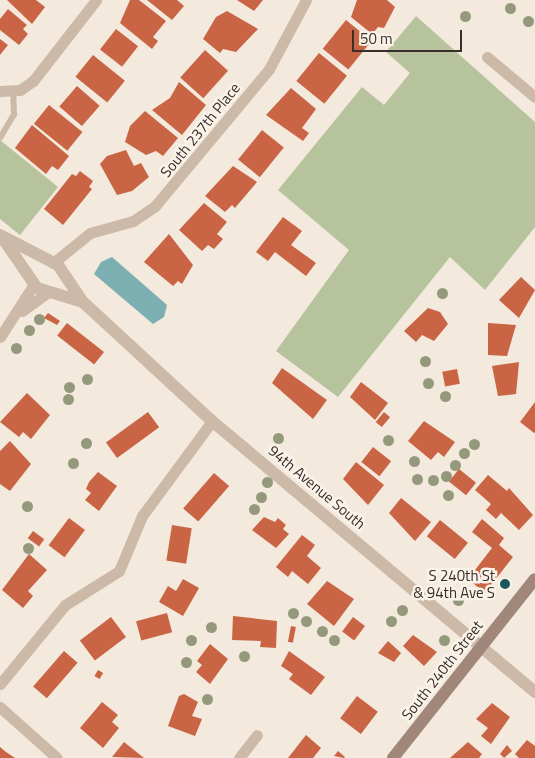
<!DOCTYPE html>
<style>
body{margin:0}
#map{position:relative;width:535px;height:758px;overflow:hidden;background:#f3e9dd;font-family:"Titillium Web",sans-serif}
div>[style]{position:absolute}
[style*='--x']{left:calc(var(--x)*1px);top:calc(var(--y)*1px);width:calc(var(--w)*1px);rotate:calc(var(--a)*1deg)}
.green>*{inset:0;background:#b6c39c}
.water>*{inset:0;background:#7bafb1}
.building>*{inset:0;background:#c96545;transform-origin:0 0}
.service>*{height:5.5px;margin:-2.75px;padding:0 2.75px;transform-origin:2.75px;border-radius:2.75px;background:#ccb9a8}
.minor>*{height:11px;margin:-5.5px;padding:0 5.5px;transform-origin:5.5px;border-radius:5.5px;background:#ccb9a8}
.tertiary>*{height:12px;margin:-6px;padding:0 6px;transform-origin:6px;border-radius:6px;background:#ccb9a8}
.secondary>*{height:12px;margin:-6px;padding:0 6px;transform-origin:6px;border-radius:6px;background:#a0877a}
.trees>*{width:11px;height:11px;margin:-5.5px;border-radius:50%;background:#95997c}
.dots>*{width:14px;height:14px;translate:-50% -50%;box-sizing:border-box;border:2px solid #faf3ea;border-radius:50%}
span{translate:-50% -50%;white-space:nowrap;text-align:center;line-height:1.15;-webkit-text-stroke:5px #faf3ea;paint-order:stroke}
.street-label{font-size:15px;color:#392e29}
.poi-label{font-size:15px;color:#392e29}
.right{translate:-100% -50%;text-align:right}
.scale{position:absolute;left:352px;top:30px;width:110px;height:22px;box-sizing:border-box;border:2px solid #392e29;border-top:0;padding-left:6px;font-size:15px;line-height:18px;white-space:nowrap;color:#392e29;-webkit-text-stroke:4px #faf3ea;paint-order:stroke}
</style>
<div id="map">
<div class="green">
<div style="clip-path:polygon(416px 16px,535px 122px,535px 227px,485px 290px,450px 257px,338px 397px,276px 351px,349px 250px,278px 190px,362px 87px,384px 105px,410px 73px,386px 52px)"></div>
<div style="clip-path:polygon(0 140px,58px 187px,20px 235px,0 219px)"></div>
</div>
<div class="water">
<div style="clip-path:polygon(112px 257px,167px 305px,164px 317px,153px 324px,94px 274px,101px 262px)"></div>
</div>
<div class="building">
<div style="clip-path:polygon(7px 0,36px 0,45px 7px,32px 24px)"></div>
<div style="clip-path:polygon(130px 0,139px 0,166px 21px,153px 37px,158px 41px,152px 49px,120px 23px)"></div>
<div style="clip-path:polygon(147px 0,177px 0,184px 6px,172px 20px)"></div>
<div style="clip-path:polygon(237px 0,263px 0,254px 11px)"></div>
<div style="clip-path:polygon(357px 0,387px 0,395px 7px,384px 28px,378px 27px,372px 34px,351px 17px)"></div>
<div style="clip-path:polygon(8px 9px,27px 25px,23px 29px,28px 34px,19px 45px,0 30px,0 19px)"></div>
<div style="clip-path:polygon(227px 11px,258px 29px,236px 52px,223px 49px,220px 53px,203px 39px,216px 17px)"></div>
<div style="left:346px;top:20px;width:33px;height:37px;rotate:39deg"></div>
<div style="left:116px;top:29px;width:28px;height:26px;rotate:38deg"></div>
<div style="clip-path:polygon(0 39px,8px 45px,0 55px)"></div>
<div style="left:205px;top:50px;width:31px;height:37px;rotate:42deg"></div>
<div style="left:319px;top:53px;width:36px;height:36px;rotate:39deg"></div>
<div style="left:93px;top:55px;width:41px;height:28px;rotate:39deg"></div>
<div style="clip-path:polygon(179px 82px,206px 105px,182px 135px,152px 110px,170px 98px)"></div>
<div style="left:77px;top:86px;width:30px;height:27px;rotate:41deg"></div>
<div style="clip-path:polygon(291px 88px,316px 109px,302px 128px,309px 133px,303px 141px,266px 115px)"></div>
<div style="left:49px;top:105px;width:43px;height:24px;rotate:39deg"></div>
<div style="clip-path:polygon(145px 111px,178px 138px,163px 156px,156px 151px,146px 155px,125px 142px,130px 126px)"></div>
<div style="clip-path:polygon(32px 125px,69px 156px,58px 170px,52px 166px,46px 174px,15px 148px)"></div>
<div style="left:262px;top:130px;width:28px;height:38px;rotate:39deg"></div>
<div style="clip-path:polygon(126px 150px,134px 166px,141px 163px,149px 177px,132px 191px,117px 195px,100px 164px,107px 156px)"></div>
<div style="clip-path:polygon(233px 166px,257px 182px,235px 208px,232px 205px,225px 212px,205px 196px)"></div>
<div style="clip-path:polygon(80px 171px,93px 181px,89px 187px,92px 189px,63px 225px,44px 209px,72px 174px,76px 176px)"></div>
<div style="clip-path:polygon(204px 203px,227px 222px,217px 234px,223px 239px,214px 249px,208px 245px,202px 251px,179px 230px)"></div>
<div style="clip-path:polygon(283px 217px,302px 231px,291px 245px,316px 263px,306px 276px,275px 252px,268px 261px,256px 252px)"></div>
<div style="clip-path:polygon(169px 234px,193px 265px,182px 284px,178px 281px,173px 286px,144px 262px)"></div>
<div style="clip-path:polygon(521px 277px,535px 290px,519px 318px,499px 300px)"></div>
<div style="clip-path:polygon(428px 308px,440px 312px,448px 324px,434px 341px,422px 335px,416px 342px,404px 331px)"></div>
<div style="clip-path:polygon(48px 313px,60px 321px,57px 325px,44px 318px)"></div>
<div style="left:67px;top:323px;width:47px;height:16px;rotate:38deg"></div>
<div style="clip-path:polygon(488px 323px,516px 325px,507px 356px,488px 355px)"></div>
<div style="clip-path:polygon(519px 362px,516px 394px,498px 396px,492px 366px)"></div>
<div style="clip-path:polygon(282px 368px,327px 400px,313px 419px,272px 383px)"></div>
<div style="left:457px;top:369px;width:15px;height:15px;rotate:79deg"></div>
<div style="clip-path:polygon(361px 382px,388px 403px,375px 420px,350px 397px)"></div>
<div style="clip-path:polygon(27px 393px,50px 415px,31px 439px,23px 432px,19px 437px,0 422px)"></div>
<div style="clip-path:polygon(535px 402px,535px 432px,534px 433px,520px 422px)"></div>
<div style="left:148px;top:412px;width:19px;height:52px;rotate:54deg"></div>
<div style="left:384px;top:412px;width:8px;height:13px;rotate:40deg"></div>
<div style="clip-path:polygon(424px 421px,455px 442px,444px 457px,438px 452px,431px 460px,408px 441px)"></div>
<div style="clip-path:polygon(10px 441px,31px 464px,10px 491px,0 484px,0 451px)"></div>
<div style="left:373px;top:447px;width:23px;height:19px;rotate:38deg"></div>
<div style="clip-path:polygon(356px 462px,384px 485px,368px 505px,343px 479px)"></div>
<div style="left:459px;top:469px;width:22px;height:16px;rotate:39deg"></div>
<div style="clip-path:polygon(98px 472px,117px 486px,99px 511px,85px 500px,91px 493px,86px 489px,89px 482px)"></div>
<div style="left:214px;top:473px;width:20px;height:47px;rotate:41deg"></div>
<div style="clip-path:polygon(488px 475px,507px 491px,509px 488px,533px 515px,519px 530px,501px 513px,496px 519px,486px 510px,491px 504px,475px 490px)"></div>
<div style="clip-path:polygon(401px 498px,431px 522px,415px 541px,389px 513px)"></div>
<div style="clip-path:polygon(264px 517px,275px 522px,278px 518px,286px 525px,283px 529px,289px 534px,276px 548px,252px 530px)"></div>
<div style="left:69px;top:518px;width:20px;height:34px;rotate:37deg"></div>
<div style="clip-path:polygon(482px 519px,504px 538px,499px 545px,513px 557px,485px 593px,468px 579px,492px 548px,472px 532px)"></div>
<div style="left:440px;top:520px;width:36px;height:21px;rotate:39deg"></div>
<div style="left:172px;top:525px;width:20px;height:36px;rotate:9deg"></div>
<div style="left:33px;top:531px;width:14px;height:9px;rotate:36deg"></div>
<div style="clip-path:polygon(302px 535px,315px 545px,307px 556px,321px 568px,308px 584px,292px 571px,288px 577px,276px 567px)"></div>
<div style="clip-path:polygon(29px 554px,47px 570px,28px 591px,33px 596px,23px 608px,2px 590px)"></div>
<div style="clip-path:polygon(183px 579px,199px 588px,183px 616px,159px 602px,168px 586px,176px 591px)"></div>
<div style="clip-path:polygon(327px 581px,354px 599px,334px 626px,307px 604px)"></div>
<div style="left:167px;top:613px;width:20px;height:32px;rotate:75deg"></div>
<div style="clip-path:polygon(233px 616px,277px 621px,276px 648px,260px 647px,261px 641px,232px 640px)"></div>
<div style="left:111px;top:617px;width:25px;height:39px;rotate:53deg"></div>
<div style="left:353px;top:617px;width:15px;height:18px;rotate:37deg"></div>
<div style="left:291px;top:626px;width:5px;height:16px;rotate:11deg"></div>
<div style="clip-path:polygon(413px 635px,437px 652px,424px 666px,403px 646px)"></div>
<div style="clip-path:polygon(388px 641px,401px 653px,394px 662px,378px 653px)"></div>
<div style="clip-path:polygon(210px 644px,228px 659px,210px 684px,196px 672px,202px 665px,197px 661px)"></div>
<div style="left:64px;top:651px;width:18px;height:47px;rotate:41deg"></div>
<div style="clip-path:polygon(289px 651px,325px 677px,311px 695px,289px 679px,293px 674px,281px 666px)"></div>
<div style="left:98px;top:670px;width:6px;height:7px;rotate:31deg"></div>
<div style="clip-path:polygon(184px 694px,198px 702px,192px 716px,202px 719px,195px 736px,168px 726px,179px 696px)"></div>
<div style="left:357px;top:696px;width:26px;height:28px;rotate:37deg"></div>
<div style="clip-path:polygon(102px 702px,118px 715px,112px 722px,119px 728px,103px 748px,80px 728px)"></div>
<div style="clip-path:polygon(492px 703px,510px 717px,491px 744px,481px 736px,488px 728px,476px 719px)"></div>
<div style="clip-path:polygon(306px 735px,321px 748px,313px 758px,288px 758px)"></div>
<div style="clip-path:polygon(527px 740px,535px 746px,535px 758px,519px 758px,515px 754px)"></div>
<div style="clip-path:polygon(124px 742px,144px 758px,112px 757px)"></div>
<div style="clip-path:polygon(468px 742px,482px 754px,479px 758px,450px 758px)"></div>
<div style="clip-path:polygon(507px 745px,512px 751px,504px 758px,500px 754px)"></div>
<div style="clip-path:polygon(0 747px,6px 752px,15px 758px,0 758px)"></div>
<div style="clip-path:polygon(338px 751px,345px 757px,344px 758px,334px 756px)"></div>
</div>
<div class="service">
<div style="--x:0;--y:138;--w:27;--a:-59"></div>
<div style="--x:14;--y:115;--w:24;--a:-92"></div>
</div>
<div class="minor">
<div style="--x:487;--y:57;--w:62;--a:39.8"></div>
<div style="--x:0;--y:91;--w:20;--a:-3"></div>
<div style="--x:20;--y:90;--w:16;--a:-35"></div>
<div style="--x:33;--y:81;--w:103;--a:-52.1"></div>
<div style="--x:53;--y:263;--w:48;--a:-39"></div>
<div style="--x:90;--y:233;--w:45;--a:-15.6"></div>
<div style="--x:133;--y:221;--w:27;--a:-34"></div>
<div style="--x:155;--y:206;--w:178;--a:-50.2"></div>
<div style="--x:269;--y:69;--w:78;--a:-61.8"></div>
<div style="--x:22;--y:311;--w:31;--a:-36"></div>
<div style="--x:0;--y:337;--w:63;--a:-57.3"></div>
<div style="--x:0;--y:684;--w:102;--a:-50.6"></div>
<div style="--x:65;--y:605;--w:64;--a:-32.2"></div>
<div style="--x:119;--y:571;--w:60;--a:-67.3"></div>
<div style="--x:142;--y:516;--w:118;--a:-53.6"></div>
<div style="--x:0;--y:707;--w:76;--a:41.8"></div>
<div style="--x:239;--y:758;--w:29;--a:-52"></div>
</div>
<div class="tertiary">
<div style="--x:0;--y:235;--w:65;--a:27.3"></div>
<div style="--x:58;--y:265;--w:45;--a:56"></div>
<div style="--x:83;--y:302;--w:176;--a:42.7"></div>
<div style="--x:212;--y:421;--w:422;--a:40"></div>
<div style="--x:4;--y:240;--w:58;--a:55.5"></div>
<div style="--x:37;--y:288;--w:48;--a:16.9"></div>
</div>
<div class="secondary">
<div style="--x:393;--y:758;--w:228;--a:-51.6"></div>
</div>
<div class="trees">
<div style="left:510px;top:8px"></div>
<div style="left:465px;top:16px"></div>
<div style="left:528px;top:21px"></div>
<div style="left:442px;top:293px"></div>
<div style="left:39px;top:319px"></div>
<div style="left:29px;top:330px"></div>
<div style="left:16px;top:348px"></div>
<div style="left:425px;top:361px"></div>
<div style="left:87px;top:379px"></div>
<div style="left:428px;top:383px"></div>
<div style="left:69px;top:387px"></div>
<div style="left:445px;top:396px"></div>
<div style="left:68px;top:399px"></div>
<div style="left:278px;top:438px"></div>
<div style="left:388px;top:440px"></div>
<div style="left:86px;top:443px"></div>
<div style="left:474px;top:444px"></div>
<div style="left:464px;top:453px"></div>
<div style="left:414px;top:461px"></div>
<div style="left:73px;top:463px"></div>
<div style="left:455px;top:465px"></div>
<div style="left:446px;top:476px"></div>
<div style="left:417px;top:479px"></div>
<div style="left:433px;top:480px"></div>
<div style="left:267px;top:482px"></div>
<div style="left:448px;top:495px"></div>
<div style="left:261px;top:497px"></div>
<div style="left:27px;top:506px"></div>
<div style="left:254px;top:509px"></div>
<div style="left:28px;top:548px"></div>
<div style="left:458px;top:600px"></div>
<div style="left:402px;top:610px"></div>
<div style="left:293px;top:613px"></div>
<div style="left:306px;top:621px"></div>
<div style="left:391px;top:621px"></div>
<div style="left:211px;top:627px"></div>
<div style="left:322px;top:631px"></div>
<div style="left:191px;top:640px"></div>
<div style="left:334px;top:640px"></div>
<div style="left:444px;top:640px"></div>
<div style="left:244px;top:656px"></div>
<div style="left:186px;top:662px"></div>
<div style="left:207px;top:699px"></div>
</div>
<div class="dots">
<div style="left:505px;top:584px;background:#1d585c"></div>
</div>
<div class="street-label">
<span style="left:200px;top:130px;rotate:-51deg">South 237th Place</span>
<span style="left:317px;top:487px;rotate:40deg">94th Avenue South</span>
<span style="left:442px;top:670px;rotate:-52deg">South 240th Street</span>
</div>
<div class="poi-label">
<span class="right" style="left:495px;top:584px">S 240th St<br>&amp; 94th Ave S</span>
</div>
<div class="scale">50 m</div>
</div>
